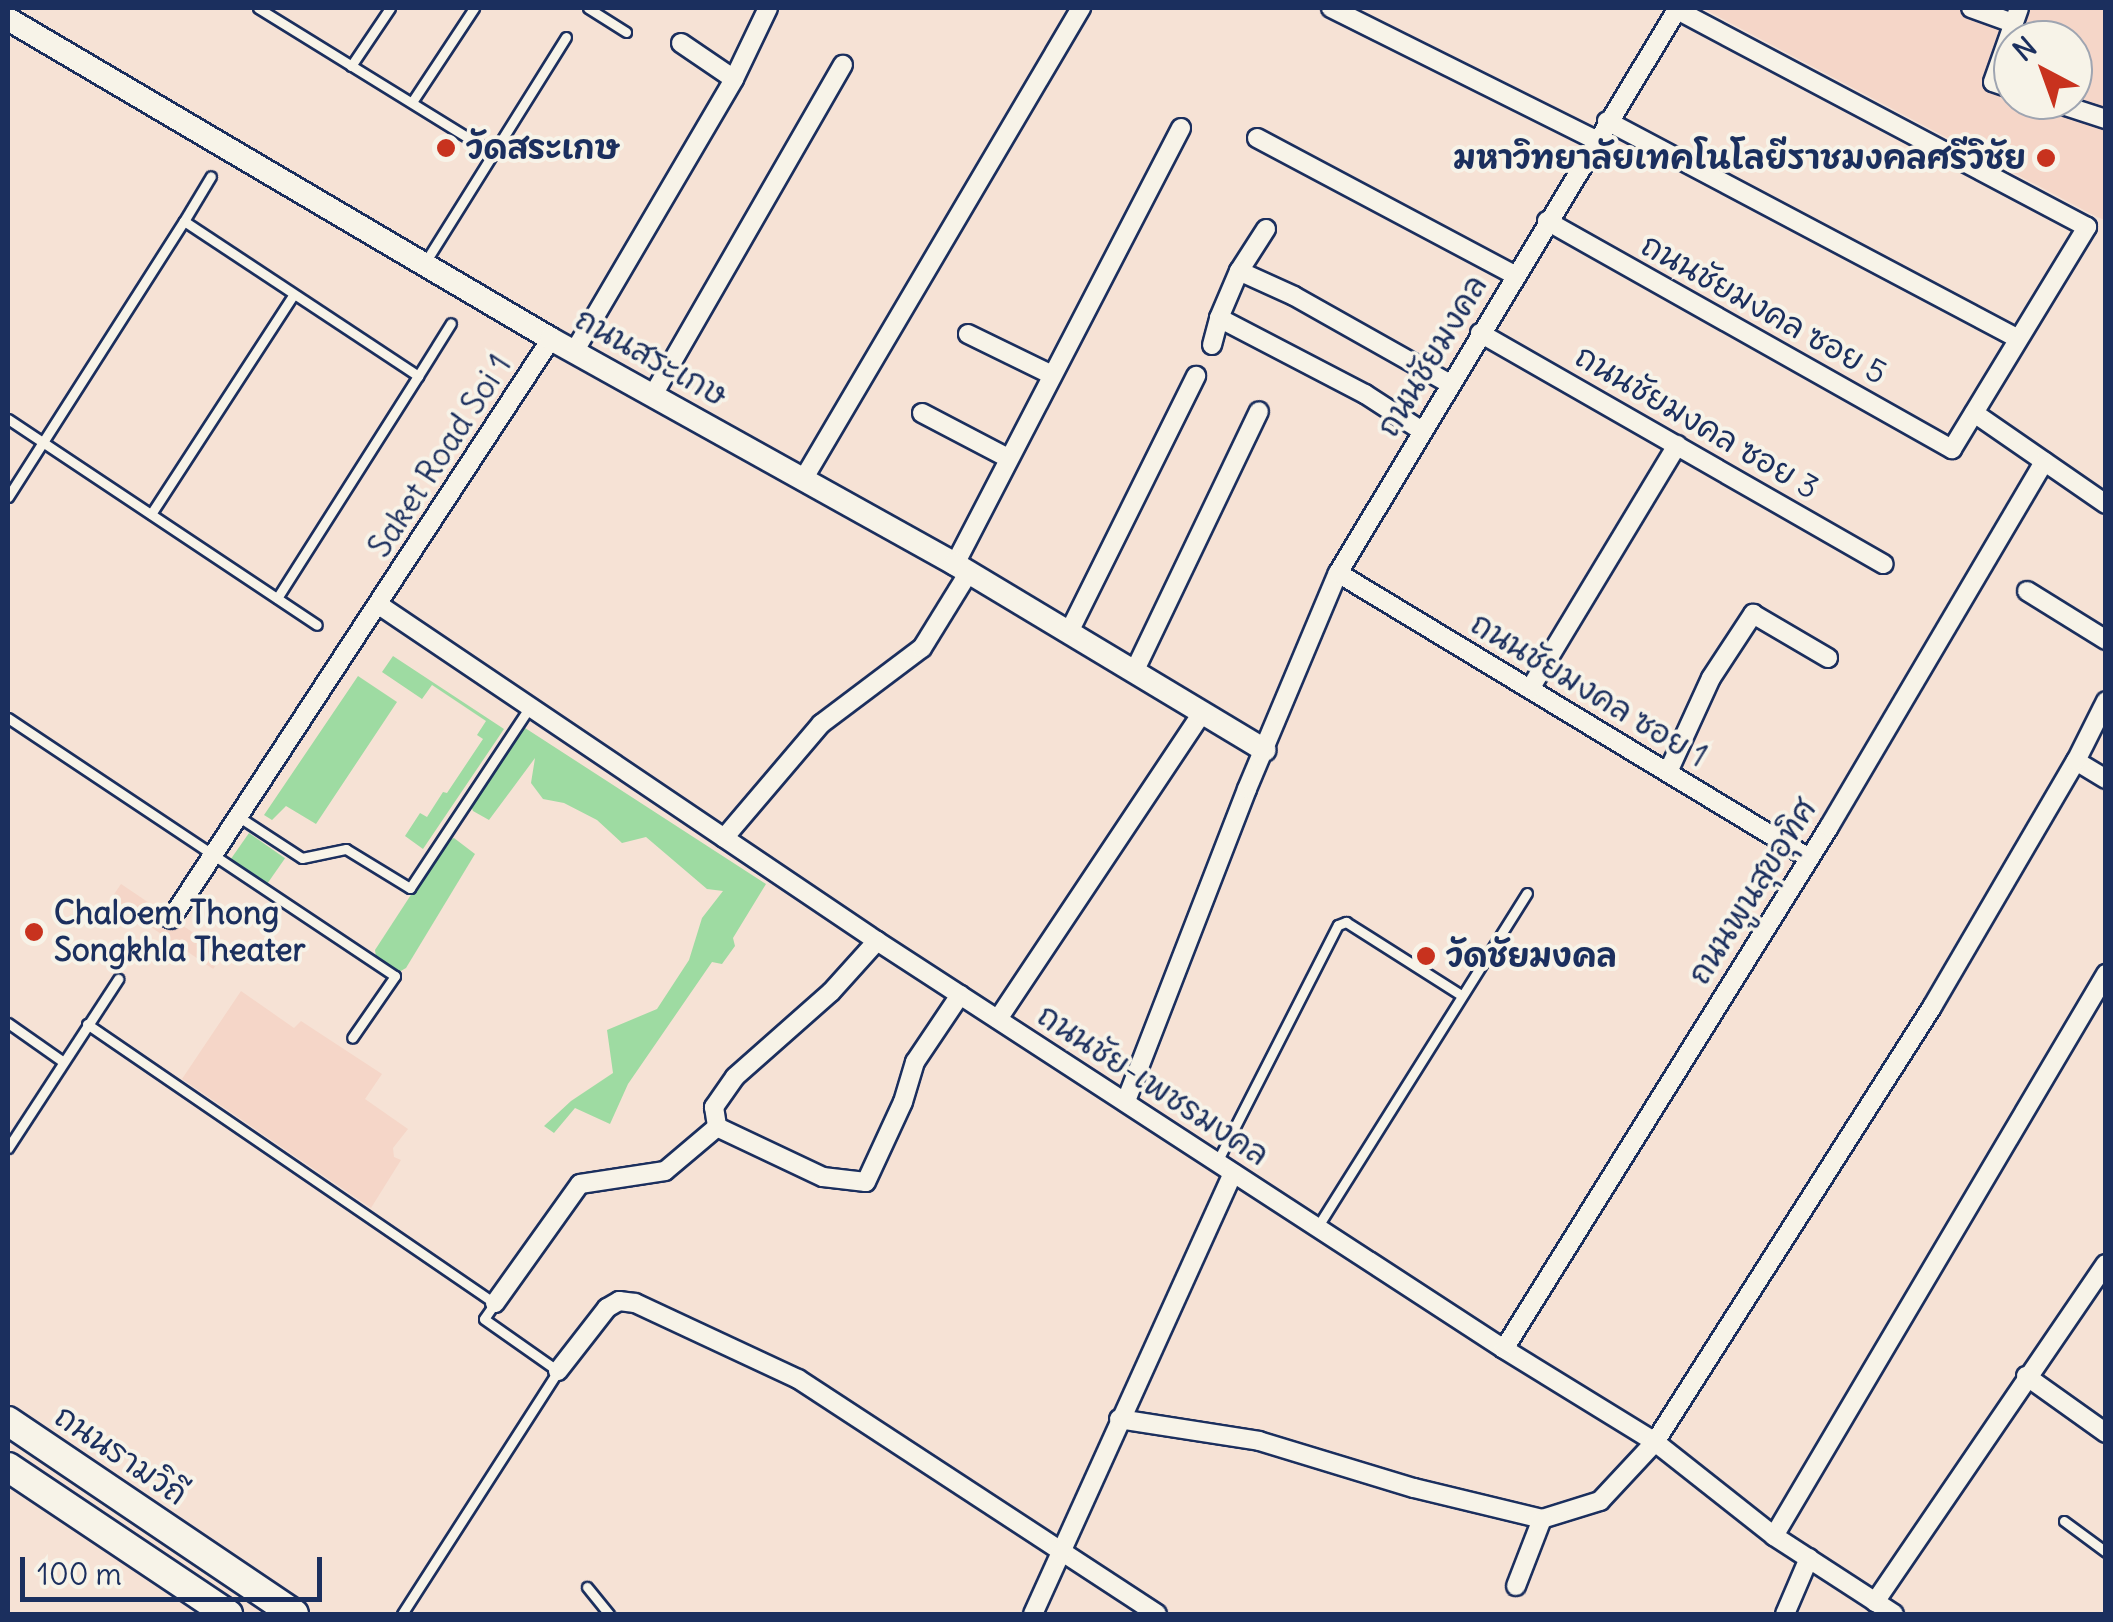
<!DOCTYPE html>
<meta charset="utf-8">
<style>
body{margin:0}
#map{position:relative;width:2113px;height:1622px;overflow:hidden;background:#f6e2d5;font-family:Delius,"Playpen Sans Thai",sans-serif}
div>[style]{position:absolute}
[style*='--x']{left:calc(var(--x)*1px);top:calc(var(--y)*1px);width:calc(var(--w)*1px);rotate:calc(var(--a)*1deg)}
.built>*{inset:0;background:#f5d6c8;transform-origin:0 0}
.green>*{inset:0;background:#9edba2;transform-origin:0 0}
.roads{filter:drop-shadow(2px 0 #1b2f5e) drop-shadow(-2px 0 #1b2f5e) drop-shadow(0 2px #1b2f5e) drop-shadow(0 -2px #1b2f5e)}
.service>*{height:9px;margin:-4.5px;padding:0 4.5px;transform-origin:4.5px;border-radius:4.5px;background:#f7f3e8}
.minor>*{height:18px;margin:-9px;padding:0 9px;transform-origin:9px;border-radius:9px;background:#f7f3e8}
.tertiary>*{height:22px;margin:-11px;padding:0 11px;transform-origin:11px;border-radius:11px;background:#f7f3e8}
.primary>*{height:28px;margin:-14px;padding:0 14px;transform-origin:14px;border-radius:14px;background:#f7f3e8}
.dots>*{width:28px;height:28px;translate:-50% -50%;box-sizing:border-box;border:5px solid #f7f3e8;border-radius:50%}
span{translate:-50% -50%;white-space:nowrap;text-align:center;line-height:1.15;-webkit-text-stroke:8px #f7f3e8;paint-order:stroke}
.poi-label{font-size:32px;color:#1b2f5e;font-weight:700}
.left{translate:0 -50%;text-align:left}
.right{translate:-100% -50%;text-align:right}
.street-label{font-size:32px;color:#1b2f5e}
.frame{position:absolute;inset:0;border:10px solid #1b2f5e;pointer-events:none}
.north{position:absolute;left:1993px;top:20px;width:100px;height:100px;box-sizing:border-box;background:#f7f3e8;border:2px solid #9fa5b1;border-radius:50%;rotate:319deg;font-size:28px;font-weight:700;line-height:40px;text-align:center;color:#1b2f5e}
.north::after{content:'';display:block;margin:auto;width:35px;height:45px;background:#c8321e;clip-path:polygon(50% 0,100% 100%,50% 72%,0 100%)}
.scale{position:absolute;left:20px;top:1557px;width:302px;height:45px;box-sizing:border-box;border:5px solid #1b2f5e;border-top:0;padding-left:12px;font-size:30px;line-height:35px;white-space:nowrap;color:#1b2f5e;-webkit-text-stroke:8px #f7f3e8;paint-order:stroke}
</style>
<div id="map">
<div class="built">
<div style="clip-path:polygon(evenodd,1702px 8px,2105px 8px,2105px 220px,2097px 217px,1702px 8px,2013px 40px,2073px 40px,2073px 100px,2013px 100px,2013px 40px)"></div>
<div style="left:121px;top:884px;width:124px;height:19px;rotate:34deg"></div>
<div style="clip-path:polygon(241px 991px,294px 1028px,301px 1021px,382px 1074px,365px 1099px,408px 1129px,393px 1148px,394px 1157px,401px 1160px,371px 1208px,182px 1079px)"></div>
</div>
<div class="green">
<div style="clip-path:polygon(393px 656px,504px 729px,423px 849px,405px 836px,420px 813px,427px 817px,443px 792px,447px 793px,483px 739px,477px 735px,486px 721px,432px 685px,422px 699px,382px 672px)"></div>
<div style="clip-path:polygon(358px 676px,397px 702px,316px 824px,286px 806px,272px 820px,264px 815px)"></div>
<div style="clip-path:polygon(522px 726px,766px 884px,733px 938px,735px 946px,722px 964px,712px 962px,628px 1084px,610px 1124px,575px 1108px,554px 1133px,544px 1126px,571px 1101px,613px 1073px,607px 1030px,657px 1009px,689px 960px,702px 918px,723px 891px,707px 889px,646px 837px,622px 843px,597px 820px,564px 803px,543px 799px,531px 783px,535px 758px,489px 820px,473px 811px,471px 806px)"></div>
<div style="left:249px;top:833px;width:44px;height:35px;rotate:35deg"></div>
<div style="clip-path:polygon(454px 838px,475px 854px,406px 968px,399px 972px,376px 957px,375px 950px,446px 841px)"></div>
</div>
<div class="roads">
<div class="service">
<div style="--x:258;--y:8;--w:278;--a:31.7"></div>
<div style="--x:588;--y:8;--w:45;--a:32.3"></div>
<div style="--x:351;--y:66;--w:70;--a:-56.1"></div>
<div style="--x:412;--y:102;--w:113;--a:-56.6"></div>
<div style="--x:184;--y:221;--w:52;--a:-59"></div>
<div style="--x:426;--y:261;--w:264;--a:-58"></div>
<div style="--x:418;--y:376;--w:62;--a:-58.1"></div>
<div style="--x:8;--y:419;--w:371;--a:33.7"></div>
<div style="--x:8;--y:497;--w:327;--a:-57.5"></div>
<div style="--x:184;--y:221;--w:281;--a:33.5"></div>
<div style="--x:418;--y:376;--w:263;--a:122.4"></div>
<div style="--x:151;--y:514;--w:261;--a:-57"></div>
<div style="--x:8;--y:718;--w:465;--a:33.7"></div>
<div style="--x:395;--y:976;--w:75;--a:124.7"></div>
<div style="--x:239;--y:817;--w:75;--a:33.1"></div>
<div style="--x:302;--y:858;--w:45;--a:-11.6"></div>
<div style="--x:346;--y:849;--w:75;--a:31.4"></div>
<div style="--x:410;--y:888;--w:217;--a:-56.5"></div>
<div style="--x:8;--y:1023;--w:66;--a:35.1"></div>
<div style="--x:87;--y:1024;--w:494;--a:34.4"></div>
<div style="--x:495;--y:1303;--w:19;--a:125"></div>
<div style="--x:484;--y:1319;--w:90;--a:35.1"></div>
<div style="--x:558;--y:1371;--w:289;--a:122.7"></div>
<div style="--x:8;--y:1148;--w:202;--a:-56.9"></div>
<div style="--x:1217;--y:1162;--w:266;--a:-63"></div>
<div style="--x:1338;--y:925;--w:9;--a:-21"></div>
<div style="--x:1346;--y:922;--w:136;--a:32.4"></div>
<div style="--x:1318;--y:1226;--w:393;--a:-57.9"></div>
<div style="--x:2064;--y:1521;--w:52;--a:36.4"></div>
<div style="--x:587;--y:1587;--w:35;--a:51"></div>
</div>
<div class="minor">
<div style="--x:1331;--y:8;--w:296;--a:26.5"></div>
<div style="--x:1971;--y:8;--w:45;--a:19.7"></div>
<div style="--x:681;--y:43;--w:64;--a:34.2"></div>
<div style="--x:2013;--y:89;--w:21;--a:-161"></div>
<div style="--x:1993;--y:82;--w:78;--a:-70.6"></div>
<div style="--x:2047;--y:100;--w:62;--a:17.9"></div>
<div style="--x:1607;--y:121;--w:465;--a:27.9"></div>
<div style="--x:1257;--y:138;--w:292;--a:28"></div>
<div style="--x:1547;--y:221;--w:465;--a:29.4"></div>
<div style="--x:1952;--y:449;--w:260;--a:-58.7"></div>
<div style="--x:2087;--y:227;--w:465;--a:-152.1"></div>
<div style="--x:1266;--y:229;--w:50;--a:122.7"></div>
<div style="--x:1239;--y:271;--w:51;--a:113.1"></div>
<div style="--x:1219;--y:318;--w:165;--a:27.5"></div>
<div style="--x:1365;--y:394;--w:68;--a:33"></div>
<div style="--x:1239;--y:271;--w:60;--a:24.4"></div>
<div style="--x:1294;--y:296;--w:179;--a:29.4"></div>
<div style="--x:1480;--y:333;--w:465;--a:29.8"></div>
<div style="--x:968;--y:334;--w:91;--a:26"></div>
<div style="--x:1212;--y:345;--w:28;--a:-75"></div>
<div style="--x:574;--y:352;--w:316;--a:-59.6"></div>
<div style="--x:734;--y:79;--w:79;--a:-64.4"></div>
<div style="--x:653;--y:395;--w:381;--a:-60.1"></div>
<div style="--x:922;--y:413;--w:97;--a:27.6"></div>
<div style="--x:1974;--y:413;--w:160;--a:34.6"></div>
<div style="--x:804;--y:478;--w:546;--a:-59.49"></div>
<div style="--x:955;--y:564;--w:491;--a:-62.6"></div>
<div style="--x:1338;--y:573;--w:551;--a:31.18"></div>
<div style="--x:2027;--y:591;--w:93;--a:31.8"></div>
<div style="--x:379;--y:605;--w:601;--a:34.01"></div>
<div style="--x:877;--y:941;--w:748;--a:33.05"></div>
<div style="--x:1504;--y:1349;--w:177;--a:31.6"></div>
<div style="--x:1655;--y:1442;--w:152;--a:38.3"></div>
<div style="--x:1774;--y:1536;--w:143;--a:33"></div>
<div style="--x:1069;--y:632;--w:286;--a:-63.6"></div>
<div style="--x:1134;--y:672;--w:289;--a:-64.4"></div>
<div style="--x:1530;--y:689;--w:285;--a:-58.9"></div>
<div style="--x:2076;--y:761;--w:35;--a:31"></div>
<div style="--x:1668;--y:772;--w:103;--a:-65.4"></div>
<div style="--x:1711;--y:678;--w:77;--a:-56.7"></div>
<div style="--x:1753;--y:614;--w:87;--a:30.4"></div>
<div style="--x:724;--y:838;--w:150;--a:-49.6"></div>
<div style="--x:821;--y:724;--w:126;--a:-37"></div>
<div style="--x:922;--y:648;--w:89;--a:-58.3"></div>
<div style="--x:171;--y:919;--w:693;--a:-56.77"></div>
<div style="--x:877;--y:941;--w:69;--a:132"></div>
<div style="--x:831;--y:992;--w:128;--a:138.5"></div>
<div style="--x:735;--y:1077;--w:37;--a:125"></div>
<div style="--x:714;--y:1107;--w:20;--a:81"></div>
<div style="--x:717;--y:1127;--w:117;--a:25.3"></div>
<div style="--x:823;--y:1177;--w:43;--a:6.6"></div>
<div style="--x:866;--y:1182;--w:88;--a:-65.2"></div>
<div style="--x:903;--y:1102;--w:42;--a:-73.3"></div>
<div style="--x:915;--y:1062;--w:81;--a:-56.1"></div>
<div style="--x:998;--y:1019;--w:368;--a:-56.3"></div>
<div style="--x:1126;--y:1101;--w:335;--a:-68.8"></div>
<div style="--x:1247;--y:789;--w:234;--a:-67.2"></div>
<div style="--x:1338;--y:573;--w:659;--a:-58.96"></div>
<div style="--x:495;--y:1303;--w:146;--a:-54.5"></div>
<div style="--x:580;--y:1184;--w:86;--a:-8.7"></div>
<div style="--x:665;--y:1171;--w:68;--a:-40.2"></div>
<div style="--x:1504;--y:1349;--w:615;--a:-58.09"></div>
<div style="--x:1829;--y:827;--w:424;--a:-59.5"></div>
<div style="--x:558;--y:1371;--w:80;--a:-52.1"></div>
<div style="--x:607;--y:1308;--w:14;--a:-30"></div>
<div style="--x:619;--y:1301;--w:16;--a:7"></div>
<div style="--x:635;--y:1303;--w:180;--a:25"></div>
<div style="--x:798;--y:1379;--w:429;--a:33.2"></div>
<div style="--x:2026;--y:1376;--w:98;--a:35.5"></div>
<div style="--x:1119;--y:1419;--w:142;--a:8.9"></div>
<div style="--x:1259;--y:1441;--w:162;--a:16.9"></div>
<div style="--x:1414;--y:1488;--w:132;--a:13.6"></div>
<div style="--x:1542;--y:1519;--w:61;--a:-17.2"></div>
<div style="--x:1600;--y:1501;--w:81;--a:-47"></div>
<div style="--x:1655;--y:1442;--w:516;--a:-57.51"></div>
<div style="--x:1932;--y:1007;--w:285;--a:-59.7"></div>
<div style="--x:2076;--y:761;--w:67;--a:-63.4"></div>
<div style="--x:1774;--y:1536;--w:653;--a:-59.43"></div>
<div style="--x:1516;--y:1586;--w:72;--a:-68.8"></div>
<div style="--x:1875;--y:1602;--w:409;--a:-55.7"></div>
<div style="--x:1033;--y:1614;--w:484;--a:-65.6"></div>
<div style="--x:1785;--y:1614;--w:61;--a:-66.8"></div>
</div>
<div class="tertiary">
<div style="--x:8;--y:19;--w:630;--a:30.51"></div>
<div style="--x:551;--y:339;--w:462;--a:29.1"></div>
<div style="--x:955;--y:564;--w:361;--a:31"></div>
</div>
<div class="primary">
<div style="--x:8;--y:1421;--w:345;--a:34"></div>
<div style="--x:8;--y:1467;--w:265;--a:33.8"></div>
</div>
</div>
<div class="dots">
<div style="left:446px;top:148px;background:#c8321e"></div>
<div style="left:2046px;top:158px;background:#c8321e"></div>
<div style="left:34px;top:932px;background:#c8321e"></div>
<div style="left:1426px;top:956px;background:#c8321e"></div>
</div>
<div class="poi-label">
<span class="left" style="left:466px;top:148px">วัดสระเกษ</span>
<span class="right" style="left:2026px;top:158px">มหาวิทยาลัยเทคโนโลยีราชมงคลศรีวิชัย</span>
<span class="left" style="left:54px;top:932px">Chaloem Thong<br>Songkhla Theater</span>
<span class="left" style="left:1446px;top:956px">วัดชัยมงคล</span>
</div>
<div class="street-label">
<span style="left:1764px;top:309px;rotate:29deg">ถนนชัยมงคล ซอย 5</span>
<span style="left:1432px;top:356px;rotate:-59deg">ถนนชัยมงคล</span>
<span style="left:651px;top:357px;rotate:29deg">ถนนสระเกษ</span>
<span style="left:1697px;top:422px;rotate:30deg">ถนนชัยมงคล ซอย 3</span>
<span style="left:440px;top:456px;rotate:-57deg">Saket Road Soi 1</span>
<span style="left:1589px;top:690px;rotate:31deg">ถนนชัยมงคล ซอย 1</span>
<span style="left:1752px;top:892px;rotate:-58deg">ถนนพูนสุขอุทิศ</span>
<span style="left:1153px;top:1085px;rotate:33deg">ถนนชัย-เพชรมงคล</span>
<span style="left:121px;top:1455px;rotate:34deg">ถนนรามวิถี</span>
</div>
<div class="frame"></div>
<div class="north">N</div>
<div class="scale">100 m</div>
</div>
